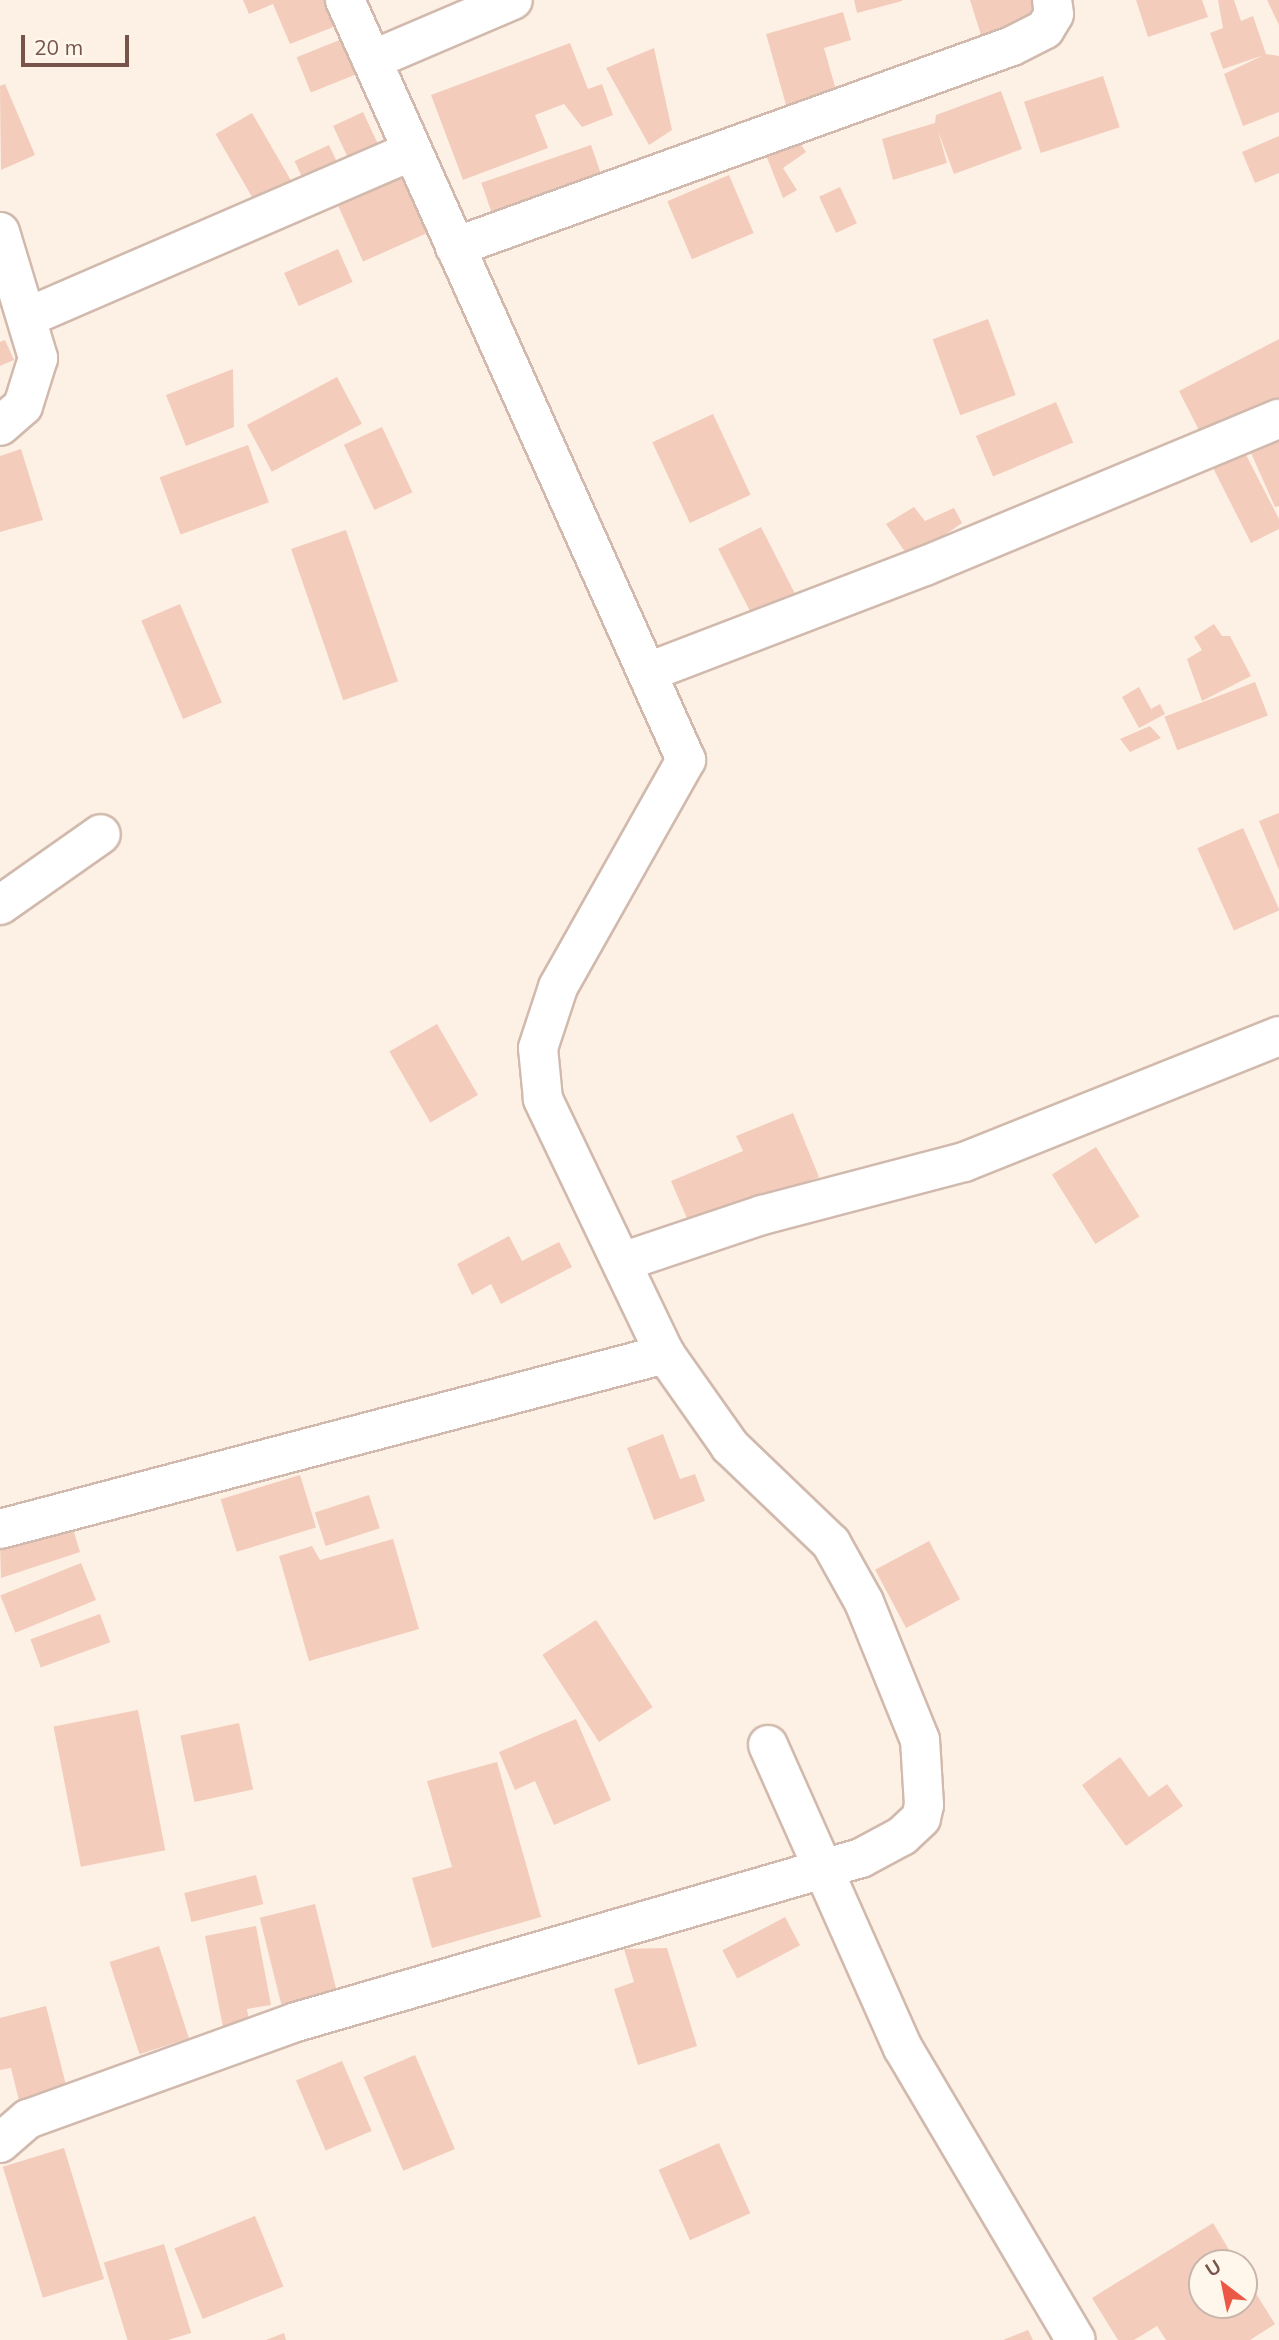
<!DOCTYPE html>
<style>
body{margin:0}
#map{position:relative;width:1279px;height:2340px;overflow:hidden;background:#fdf1e5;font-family:Mulish,sans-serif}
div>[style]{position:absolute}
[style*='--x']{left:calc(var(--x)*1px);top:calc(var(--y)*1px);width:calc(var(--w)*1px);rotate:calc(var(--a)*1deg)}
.building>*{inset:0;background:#f3ccbc;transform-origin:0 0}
.roads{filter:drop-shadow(2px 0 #d1baad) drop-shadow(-2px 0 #d1baad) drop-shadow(0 2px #d1baad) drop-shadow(0 -2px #d1baad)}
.minor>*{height:38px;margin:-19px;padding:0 19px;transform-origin:19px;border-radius:19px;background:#fff}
span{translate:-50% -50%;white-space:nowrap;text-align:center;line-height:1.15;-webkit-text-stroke:5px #fff6ec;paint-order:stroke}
.north{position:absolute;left:1188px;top:2249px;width:70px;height:70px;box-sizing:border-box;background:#fff6ec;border:2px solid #c9b5ab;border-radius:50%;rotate:328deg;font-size:19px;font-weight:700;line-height:28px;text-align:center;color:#775449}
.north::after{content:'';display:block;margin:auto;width:24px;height:32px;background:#eb5946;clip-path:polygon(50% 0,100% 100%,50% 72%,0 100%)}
.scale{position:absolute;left:21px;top:35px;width:108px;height:32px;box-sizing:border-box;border:4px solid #775449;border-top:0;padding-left:9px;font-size:21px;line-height:24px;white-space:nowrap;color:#775449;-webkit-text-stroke:5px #fff6ec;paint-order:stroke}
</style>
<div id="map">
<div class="building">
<div style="clip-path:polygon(243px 0,325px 0,336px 26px,290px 44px,273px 4px,249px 14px)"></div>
<div style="clip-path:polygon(854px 0,902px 0,902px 1px,857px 13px)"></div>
<div style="clip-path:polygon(970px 0,1040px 0,1043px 15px,981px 35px)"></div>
<div style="clip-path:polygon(1136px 0,1202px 0,1208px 17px,1148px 37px)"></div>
<div style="clip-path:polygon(1218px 0,1234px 0,1241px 21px,1253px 16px,1266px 54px,1279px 56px,1279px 112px,1243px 126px,1224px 74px,1264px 55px,1223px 69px,1210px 33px,1223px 28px)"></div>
<div style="clip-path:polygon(1267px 0,1279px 0,1279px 25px)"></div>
<div style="clip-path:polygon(843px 12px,851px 40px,824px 48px,836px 90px,786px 105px,766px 34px)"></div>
<div style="left:342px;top:39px;width:38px;height:49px;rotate:68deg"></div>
<div style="clip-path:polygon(570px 43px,588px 89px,602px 84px,613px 115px,582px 127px,564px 104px,535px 115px,548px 148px,463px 180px,431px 95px)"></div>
<div style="clip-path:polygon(654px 48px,672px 130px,649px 145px,606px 68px)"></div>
<div style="left:1103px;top:76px;width:54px;height:83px;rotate:72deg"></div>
<div style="clip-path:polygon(5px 84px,35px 155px,1px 170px,0 86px)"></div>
<div style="clip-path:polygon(1001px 91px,1022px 149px,954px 174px,938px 131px,947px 163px,893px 180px,882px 139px,935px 123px,936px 115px)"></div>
<div style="left:363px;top:112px;width:50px;height:33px;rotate:65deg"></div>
<div style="left:252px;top:113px;width:78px;height:42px;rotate:60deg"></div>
<div style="clip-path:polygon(795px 136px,806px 152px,783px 168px,797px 190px,783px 198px,766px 155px)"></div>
<div style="clip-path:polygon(1279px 136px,1279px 173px,1255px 183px,1242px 152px)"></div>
<div style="left:329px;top:145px;width:29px;height:38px;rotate:65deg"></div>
<div style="left:591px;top:145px;width:37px;height:116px;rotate:71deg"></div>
<div style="left:402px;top:172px;width:66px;height:72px;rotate:66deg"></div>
<div style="left:729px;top:175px;width:63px;height:67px;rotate:67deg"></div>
<div style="left:840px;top:187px;width:40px;height:23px;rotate:65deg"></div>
<div style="left:338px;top:249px;width:36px;height:59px;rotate:66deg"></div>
<div style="left:988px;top:319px;width:81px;height:59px;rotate:70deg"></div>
<div style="clip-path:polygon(1279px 339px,1279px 404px,1202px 436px,1179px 391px)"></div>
<div style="clip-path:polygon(5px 340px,14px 360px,0 366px,0 342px)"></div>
<div style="clip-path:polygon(233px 369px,234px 427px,186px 446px,166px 395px)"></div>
<div style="left:337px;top:377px;width:53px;height:102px;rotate:62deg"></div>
<div style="left:1056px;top:402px;width:44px;height:87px;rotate:67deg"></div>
<div style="left:713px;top:414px;width:89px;height:67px;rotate:65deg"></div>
<div style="left:382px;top:427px;width:72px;height:42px;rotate:65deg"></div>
<div style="clip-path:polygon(1279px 433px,1279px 506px,1275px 507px,1247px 444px)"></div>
<div style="left:248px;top:445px;width:61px;height:94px;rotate:70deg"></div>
<div style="clip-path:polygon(1242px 447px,1279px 519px,1279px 529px,1251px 543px,1211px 464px)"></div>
<div style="clip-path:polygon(21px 449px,43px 520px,0 532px,0 456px)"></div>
<div style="clip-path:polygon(914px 507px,925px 521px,954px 508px,962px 523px,910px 559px,886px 524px)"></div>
<div style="left:761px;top:527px;width:76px;height:48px;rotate:63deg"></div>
<div style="left:346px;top:530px;width:160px;height:58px;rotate:71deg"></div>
<div style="left:180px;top:604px;width:107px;height:42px;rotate:67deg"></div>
<div style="clip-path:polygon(1214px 624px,1222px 636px,1230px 636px,1251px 676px,1202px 701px,1187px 659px,1202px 650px,1194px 637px)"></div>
<div style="left:1255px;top:682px;width:36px;height:97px;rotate:69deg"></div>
<div style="clip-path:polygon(1139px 687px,1151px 709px,1160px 704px,1165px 714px,1139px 728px,1122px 697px)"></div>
<div style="clip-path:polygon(1150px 726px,1161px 738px,1130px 752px,1120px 739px)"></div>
<div style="clip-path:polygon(1279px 813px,1279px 870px,1259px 821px)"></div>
<div style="left:1243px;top:828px;width:90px;height:50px;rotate:66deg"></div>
<div style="left:437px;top:1024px;width:82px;height:55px;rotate:60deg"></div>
<div style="clip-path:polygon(793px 1113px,819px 1177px,692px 1230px,671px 1181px,743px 1151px,736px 1136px)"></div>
<div style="left:1096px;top:1147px;width:82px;height:52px;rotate:58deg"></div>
<div style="clip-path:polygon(509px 1236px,522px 1261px,559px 1242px,572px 1267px,501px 1304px,491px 1284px,472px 1295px,457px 1264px)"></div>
<div style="clip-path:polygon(663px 1434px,680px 1479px,695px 1474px,705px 1501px,654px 1520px,627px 1448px)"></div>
<div style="left:300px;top:1475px;width:55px;height:83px;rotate:73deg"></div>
<div style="left:369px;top:1495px;width:35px;height:57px;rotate:72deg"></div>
<div style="clip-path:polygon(71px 1522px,80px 1552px,1px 1578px,0 1544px)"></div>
<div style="clip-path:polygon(393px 1539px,419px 1629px,309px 1661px,279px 1556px,312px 1546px,320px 1560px)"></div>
<div style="left:929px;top:1541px;width:66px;height:61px;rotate:62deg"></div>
<div style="left:81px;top:1563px;width:40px;height:87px;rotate:68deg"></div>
<div style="left:100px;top:1614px;width:30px;height:74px;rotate:70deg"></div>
<div style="left:596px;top:1620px;width:104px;height:64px;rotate:57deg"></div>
<div style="left:138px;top:1710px;width:143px;height:86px;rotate:79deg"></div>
<div style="clip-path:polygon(576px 1719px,611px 1800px,554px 1825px,535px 1781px,515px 1790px,499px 1752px)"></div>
<div style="left:239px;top:1723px;width:68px;height:60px;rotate:78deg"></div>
<div style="clip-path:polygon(1120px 1757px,1149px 1797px,1167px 1784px,1183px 1806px,1126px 1846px,1082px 1785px)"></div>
<div style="clip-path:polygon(497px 1762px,541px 1917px,432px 1948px,412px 1878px,452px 1867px,427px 1781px)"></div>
<div style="left:256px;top:1875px;width:30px;height:74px;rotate:76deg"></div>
<div style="left:315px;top:1904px;width:89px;height:57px;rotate:76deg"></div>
<div style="left:785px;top:1917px;width:32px;height:71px;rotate:62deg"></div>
<div style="clip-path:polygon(256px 1926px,271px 2005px,247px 2009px,249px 2021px,223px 2027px,205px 1936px)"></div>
<div style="left:159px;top:1946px;width:97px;height:52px;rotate:72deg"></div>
<div style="clip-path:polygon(667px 1948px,697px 2046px,638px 2065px,614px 1989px,634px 1982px,624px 1949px)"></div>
<div style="clip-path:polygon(46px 2006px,70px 2101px,22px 2113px,11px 2068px,0 2070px,0 2018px)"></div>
<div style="left:415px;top:2055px;width:102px;height:56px;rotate:67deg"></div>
<div style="left:342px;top:2061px;width:76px;height:50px;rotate:67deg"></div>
<div style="left:719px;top:2143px;width:77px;height:66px;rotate:66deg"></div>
<div style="left:64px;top:2148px;width:137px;height:64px;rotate:73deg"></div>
<div style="left:255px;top:2216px;width:76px;height:87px;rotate:68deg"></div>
<div style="clip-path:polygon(1213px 2223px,1237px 2263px,1202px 2263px,1202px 2305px,1244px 2305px,1244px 2274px,1275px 2324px,1250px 2340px,1166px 2340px,1157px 2326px,1134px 2340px,1118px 2340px,1092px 2298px)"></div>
<div style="left:164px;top:2244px;width:93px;height:63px;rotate:73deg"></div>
<div style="clip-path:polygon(1028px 2330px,1033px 2340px,1003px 2340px)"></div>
<div style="clip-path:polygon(284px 2333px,286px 2340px,266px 2340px)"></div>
</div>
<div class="roads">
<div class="minor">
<div style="--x:372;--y:60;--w:153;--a:-23.1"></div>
<div style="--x:0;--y:232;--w:132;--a:73.2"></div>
<div style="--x:38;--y:358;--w:50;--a:107.4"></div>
<div style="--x:23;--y:406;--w:30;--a:139"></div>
<div style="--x:455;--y:247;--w:592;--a:-19.84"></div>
<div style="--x:1012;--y:46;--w:37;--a:-27"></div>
<div style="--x:1045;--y:29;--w:17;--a:-59"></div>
<div style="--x:1054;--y:14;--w:14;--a:-98"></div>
<div style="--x:28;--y:317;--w:418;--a:-23.4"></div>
<div style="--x:651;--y:671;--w:293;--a:-21"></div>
<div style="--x:925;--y:566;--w:383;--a:-22.6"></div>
<div style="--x:0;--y:905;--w:123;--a:-35.1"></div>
<div style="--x:625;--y:1261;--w:145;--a:-18.6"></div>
<div style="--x:762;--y:1215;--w:209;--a:-14.7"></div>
<div style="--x:964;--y:1162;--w:339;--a:-21.8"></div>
<div style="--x:0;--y:1529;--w:688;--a:-14.74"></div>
<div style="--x:768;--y:1745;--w:332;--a:66"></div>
<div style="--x:903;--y:2048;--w:339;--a:59.4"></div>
<div style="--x:0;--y:2143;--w:37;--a:-41"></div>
<div style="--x:28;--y:2119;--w:285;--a:-19.9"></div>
<div style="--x:296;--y:2022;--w:588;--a:-16.19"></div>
<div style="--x:861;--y:1858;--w:47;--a:-28.2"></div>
<div style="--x:902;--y:1836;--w:26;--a:-43"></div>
<div style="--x:921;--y:1818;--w:13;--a:-77"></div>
<div style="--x:924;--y:1805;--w:65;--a:-93.5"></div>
<div style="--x:920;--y:1740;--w:149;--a:-112.1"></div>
<div style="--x:864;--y:1602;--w:68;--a:-119.2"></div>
<div style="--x:831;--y:1543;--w:140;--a:-136.2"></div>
<div style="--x:730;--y:1446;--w:113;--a:-125.2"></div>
<div style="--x:665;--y:1354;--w:283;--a:-115.6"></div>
<div style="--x:543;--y:1099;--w:51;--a:-95.6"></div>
<div style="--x:538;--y:1048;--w:64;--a:-71.8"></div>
<div style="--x:558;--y:987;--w:261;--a:-60.6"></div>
<div style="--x:686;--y:760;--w:833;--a:-114.17"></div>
</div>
</div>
<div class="north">U</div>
<div class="scale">20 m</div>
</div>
